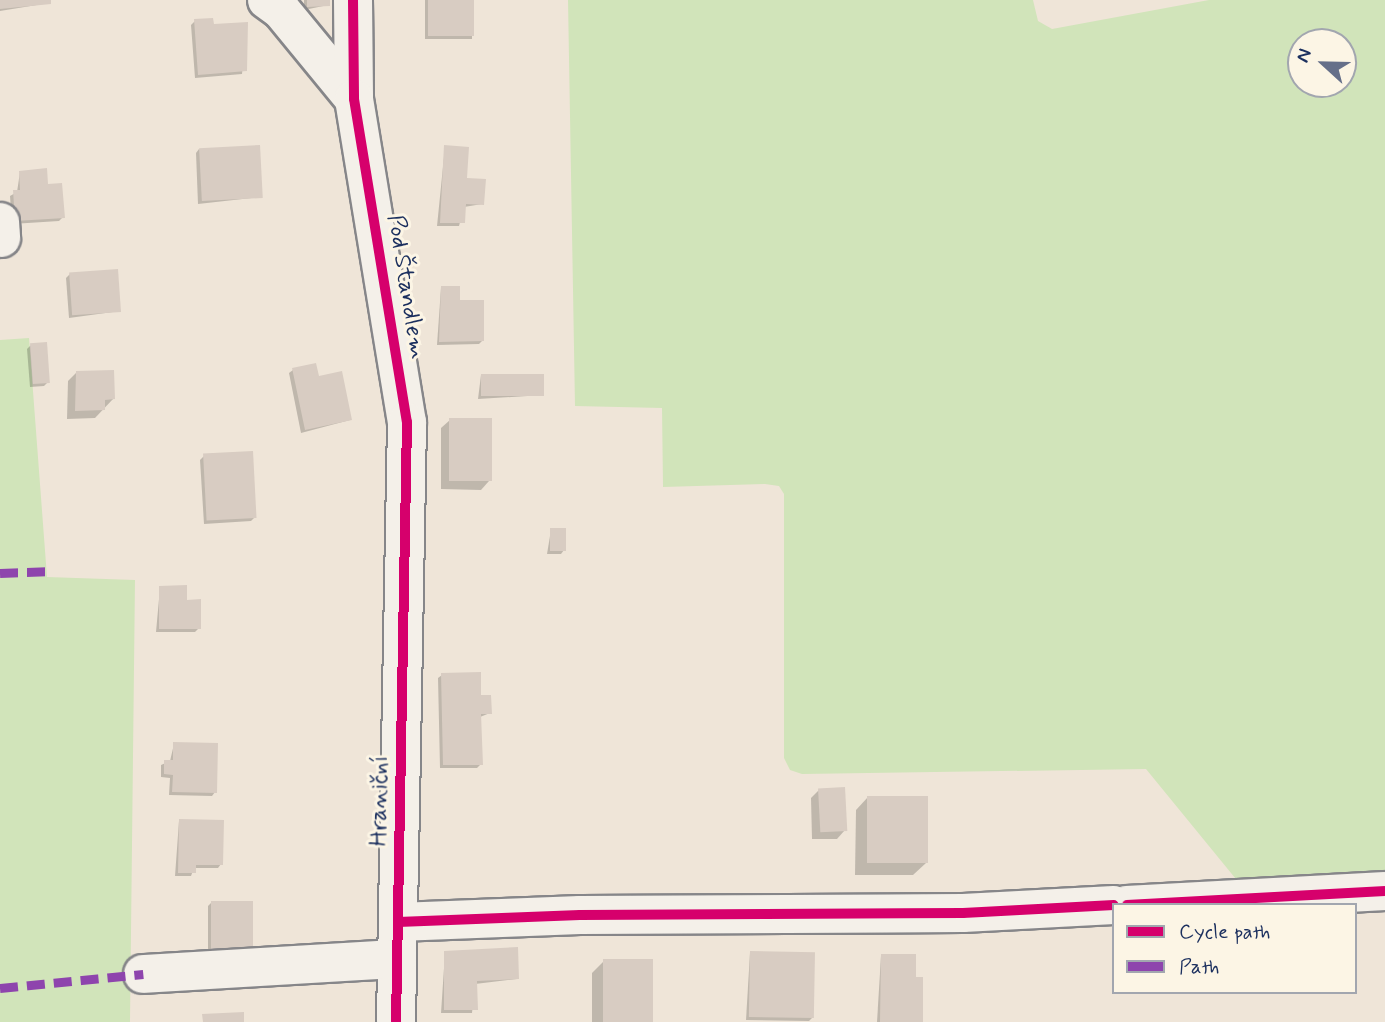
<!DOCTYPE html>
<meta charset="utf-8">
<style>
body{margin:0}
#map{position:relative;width:1385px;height:1022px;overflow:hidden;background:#efe5d8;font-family:Mynerve,sans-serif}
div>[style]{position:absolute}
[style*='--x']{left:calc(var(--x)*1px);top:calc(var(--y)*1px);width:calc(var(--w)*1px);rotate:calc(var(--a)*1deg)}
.green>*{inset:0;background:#d1e4ba}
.shadow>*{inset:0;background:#0003;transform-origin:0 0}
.building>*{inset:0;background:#d8ccc2;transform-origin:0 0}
.roads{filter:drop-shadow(2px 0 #868689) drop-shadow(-2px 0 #868689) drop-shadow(0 2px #868689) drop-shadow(0 -2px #868689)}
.minor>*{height:38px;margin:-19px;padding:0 19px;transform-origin:19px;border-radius:19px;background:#f4f0e9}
.quiet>*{height:9px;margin-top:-4.5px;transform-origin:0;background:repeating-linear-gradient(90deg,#8e44ad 0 18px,transparent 0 27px)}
.cycleway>*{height:10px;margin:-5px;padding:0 5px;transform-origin:5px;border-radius:5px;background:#d6006c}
span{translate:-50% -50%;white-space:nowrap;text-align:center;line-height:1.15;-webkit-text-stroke:6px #fcf5e5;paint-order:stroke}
.street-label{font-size:24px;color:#1b2f5e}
.legend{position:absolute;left:1112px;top:903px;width:245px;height:91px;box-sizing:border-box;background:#fcf5e5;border:2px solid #a2a6af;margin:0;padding:9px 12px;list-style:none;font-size:21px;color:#1b2f5e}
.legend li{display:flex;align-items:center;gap:14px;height:35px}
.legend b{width:35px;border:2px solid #a2a6af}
.north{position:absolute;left:1287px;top:28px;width:70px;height:70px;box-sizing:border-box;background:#fcf5e5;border:2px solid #a2a6af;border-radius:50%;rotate:292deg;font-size:19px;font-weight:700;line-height:28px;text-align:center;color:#1b2f5e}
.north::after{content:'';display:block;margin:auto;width:24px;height:32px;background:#656f89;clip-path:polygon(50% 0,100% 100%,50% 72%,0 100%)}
</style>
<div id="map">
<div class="green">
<div style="clip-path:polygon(evenodd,568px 0,1033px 0,1038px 21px,1052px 29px,1209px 0,1385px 0,1385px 875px,1240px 884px,1146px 769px,802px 774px,790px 770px,784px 758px,784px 494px,779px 486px,765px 484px,663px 487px,662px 408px,575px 406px,568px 0,1301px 42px,1343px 42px,1343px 84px,1301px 84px,1301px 42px)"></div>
<div style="clip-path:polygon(29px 338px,47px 577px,135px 580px,130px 1022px,0 1022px,0 340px)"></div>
</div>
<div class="shadow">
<div style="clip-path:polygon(0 0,49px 0,49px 3px,0 11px)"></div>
<div style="clip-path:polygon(304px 0,328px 0,328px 5px,304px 10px)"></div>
<div style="left:425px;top:0;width:47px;height:39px"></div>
<div style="clip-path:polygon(195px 21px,212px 26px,247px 24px,242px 74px,195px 78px,191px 25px)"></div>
<div style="clip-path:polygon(445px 147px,482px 204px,464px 207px,459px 226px,437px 226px)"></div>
<div style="clip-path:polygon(199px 149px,261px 197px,198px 204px,196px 153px)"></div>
<div style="clip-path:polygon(20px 172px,46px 186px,63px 217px,59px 221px,12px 224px,10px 196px,17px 192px)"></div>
<div style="clip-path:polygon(70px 274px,120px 311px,69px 318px,66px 278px)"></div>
<div style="clip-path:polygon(441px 288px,458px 302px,482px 341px,479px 344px,437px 345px)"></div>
<div style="clip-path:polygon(31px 345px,48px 382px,44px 386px,30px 387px,27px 349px)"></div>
<div style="clip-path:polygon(293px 370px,350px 420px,301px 433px,289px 373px)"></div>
<div style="clip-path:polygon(76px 373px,114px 398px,95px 418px,67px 419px,68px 381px)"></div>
<div style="clip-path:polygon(481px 375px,543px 395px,478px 399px)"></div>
<div style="clip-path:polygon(450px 420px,489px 481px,481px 490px,441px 489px,441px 428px)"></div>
<div style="clip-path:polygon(204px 456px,255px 517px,251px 521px,204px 524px,200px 460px)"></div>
<div style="clip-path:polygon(551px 530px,564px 550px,561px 554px,547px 554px)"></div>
<div style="clip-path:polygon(160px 588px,186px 602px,199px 628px,195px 632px,156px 632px)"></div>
<div style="clip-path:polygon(442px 675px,479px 697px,490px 713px,480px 717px,481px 764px,477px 768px,440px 768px,438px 678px)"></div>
<div style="clip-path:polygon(174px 744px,215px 792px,212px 796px,169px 795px,170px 778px,161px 777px,161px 765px,170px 761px)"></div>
<div style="clip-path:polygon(819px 790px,845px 830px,837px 839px,812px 839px,811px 798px)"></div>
<div style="clip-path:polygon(868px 797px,926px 863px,913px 875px,855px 875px,856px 810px)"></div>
<div style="clip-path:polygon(179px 821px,221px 864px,218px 868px,194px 868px,191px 876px,175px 876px)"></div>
<div style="clip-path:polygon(212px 902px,252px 903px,208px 955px,208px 906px)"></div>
<div style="clip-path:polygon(445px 953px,517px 979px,475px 984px,472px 1013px,441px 1013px)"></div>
<div style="clip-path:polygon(750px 953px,813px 1017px,809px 1021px,746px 1020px)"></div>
<div style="clip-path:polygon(881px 956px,914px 978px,921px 1022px,877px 1022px)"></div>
<div style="clip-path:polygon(604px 961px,651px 1022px,592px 1022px,592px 973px)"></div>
</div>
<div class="building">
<div style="clip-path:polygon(0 0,51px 0,51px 4px,0 9px)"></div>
<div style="clip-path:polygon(307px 0,330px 0,330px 6px,307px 7px)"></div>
<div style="left:428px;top:0;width:46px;height:36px"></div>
<div style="clip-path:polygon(213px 18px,214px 24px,248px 22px,247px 71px,198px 75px,194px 19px)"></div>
<div style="left:260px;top:145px;width:53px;height:61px;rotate:87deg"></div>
<div style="clip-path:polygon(444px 145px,469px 147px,467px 178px,486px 179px,484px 205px,466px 204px,465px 223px,440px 223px)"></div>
<div style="clip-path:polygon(47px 168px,48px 184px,62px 183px,65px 218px,15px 221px,13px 190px,20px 190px,19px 171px)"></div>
<div style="left:118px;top:269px;width:43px;height:49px;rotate:86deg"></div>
<div style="clip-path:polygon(441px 286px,460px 286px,460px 300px,484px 300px,484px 341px,439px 342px)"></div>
<div style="left:47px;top:342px;width:41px;height:17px;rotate:86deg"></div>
<div style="clip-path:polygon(316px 363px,319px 376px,342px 371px,352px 420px,305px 430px,292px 368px)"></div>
<div style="clip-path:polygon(114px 370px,115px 399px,105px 400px,105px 410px,75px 411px,76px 371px)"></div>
<div style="left:481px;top:374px;width:63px;height:22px"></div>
<div style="left:449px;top:418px;width:43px;height:63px"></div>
<div style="left:253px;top:451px;width:67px;height:50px;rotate:87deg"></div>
<div style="left:566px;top:528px;width:23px;height:16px;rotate:90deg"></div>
<div style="clip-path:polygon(187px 585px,187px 600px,201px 599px,201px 629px,159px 629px,159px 586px)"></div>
<div style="clip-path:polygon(481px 672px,481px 695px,491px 695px,492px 714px,481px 714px,483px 765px,443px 765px,441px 673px)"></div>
<div style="clip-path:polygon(173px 742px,218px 743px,217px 793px,172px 792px,173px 775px,164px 774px,164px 760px,173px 760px)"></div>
<div style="left:845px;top:787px;width:44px;height:27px;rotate:87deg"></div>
<div style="left:867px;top:796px;width:61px;height:67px"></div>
<div style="clip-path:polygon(179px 819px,224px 820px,223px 865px,196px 865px,196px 873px,178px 873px)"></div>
<div style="left:211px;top:901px;width:42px;height:51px"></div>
<div style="clip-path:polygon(518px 947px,519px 979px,477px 981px,478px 1010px,444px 1010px,444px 951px)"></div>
<div style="left:750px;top:951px;width:65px;height:66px;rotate:1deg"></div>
<div style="clip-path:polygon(881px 954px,916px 954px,916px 977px,923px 977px,923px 1022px,880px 1022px)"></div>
<div style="left:603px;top:959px;width:50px;height:63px"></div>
<div style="clip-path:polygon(244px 1012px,244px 1022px,203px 1022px,202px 1014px)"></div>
</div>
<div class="roads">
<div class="minor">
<div style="--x:267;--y:0;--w:17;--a:36"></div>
<div style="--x:281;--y:10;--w:115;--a:50.6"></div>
<div style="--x:353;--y:0;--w:99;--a:89.4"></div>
<div style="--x:354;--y:99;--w:327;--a:80.7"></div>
<div style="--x:407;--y:422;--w:600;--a:91.05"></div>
<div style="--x:0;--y:222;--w:16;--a:86"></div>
<div style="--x:1127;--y:905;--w:258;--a:-3.1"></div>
<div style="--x:398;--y:922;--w:182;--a:-2.2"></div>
<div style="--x:580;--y:915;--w:383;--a:-0.3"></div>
<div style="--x:963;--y:913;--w:151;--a:-3"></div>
<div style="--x:143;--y:974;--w:254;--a:-3.4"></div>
</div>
</div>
<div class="quiet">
<div style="--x:0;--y:573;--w:53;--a:-2.2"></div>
<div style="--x:0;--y:988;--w:144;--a:-5.6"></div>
</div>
<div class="cycleway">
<div style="--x:353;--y:0;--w:99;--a:89.4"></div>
<div style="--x:354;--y:99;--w:327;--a:80.7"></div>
<div style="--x:407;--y:422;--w:600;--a:91.05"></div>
<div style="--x:1127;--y:905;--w:258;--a:-3.1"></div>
<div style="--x:398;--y:922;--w:182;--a:-2.2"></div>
<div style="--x:580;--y:915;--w:383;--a:-0.3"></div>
<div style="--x:963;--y:913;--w:151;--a:-3"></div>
</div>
<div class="street-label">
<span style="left:406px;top:287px;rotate:81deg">Pod Štandlem</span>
<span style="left:380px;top:801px;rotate:-89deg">Hraniční</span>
</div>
<ul class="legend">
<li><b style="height:9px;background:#d6006c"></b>Cycle path</li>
<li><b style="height:9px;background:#8e44ad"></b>Path</li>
</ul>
<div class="north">N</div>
</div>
